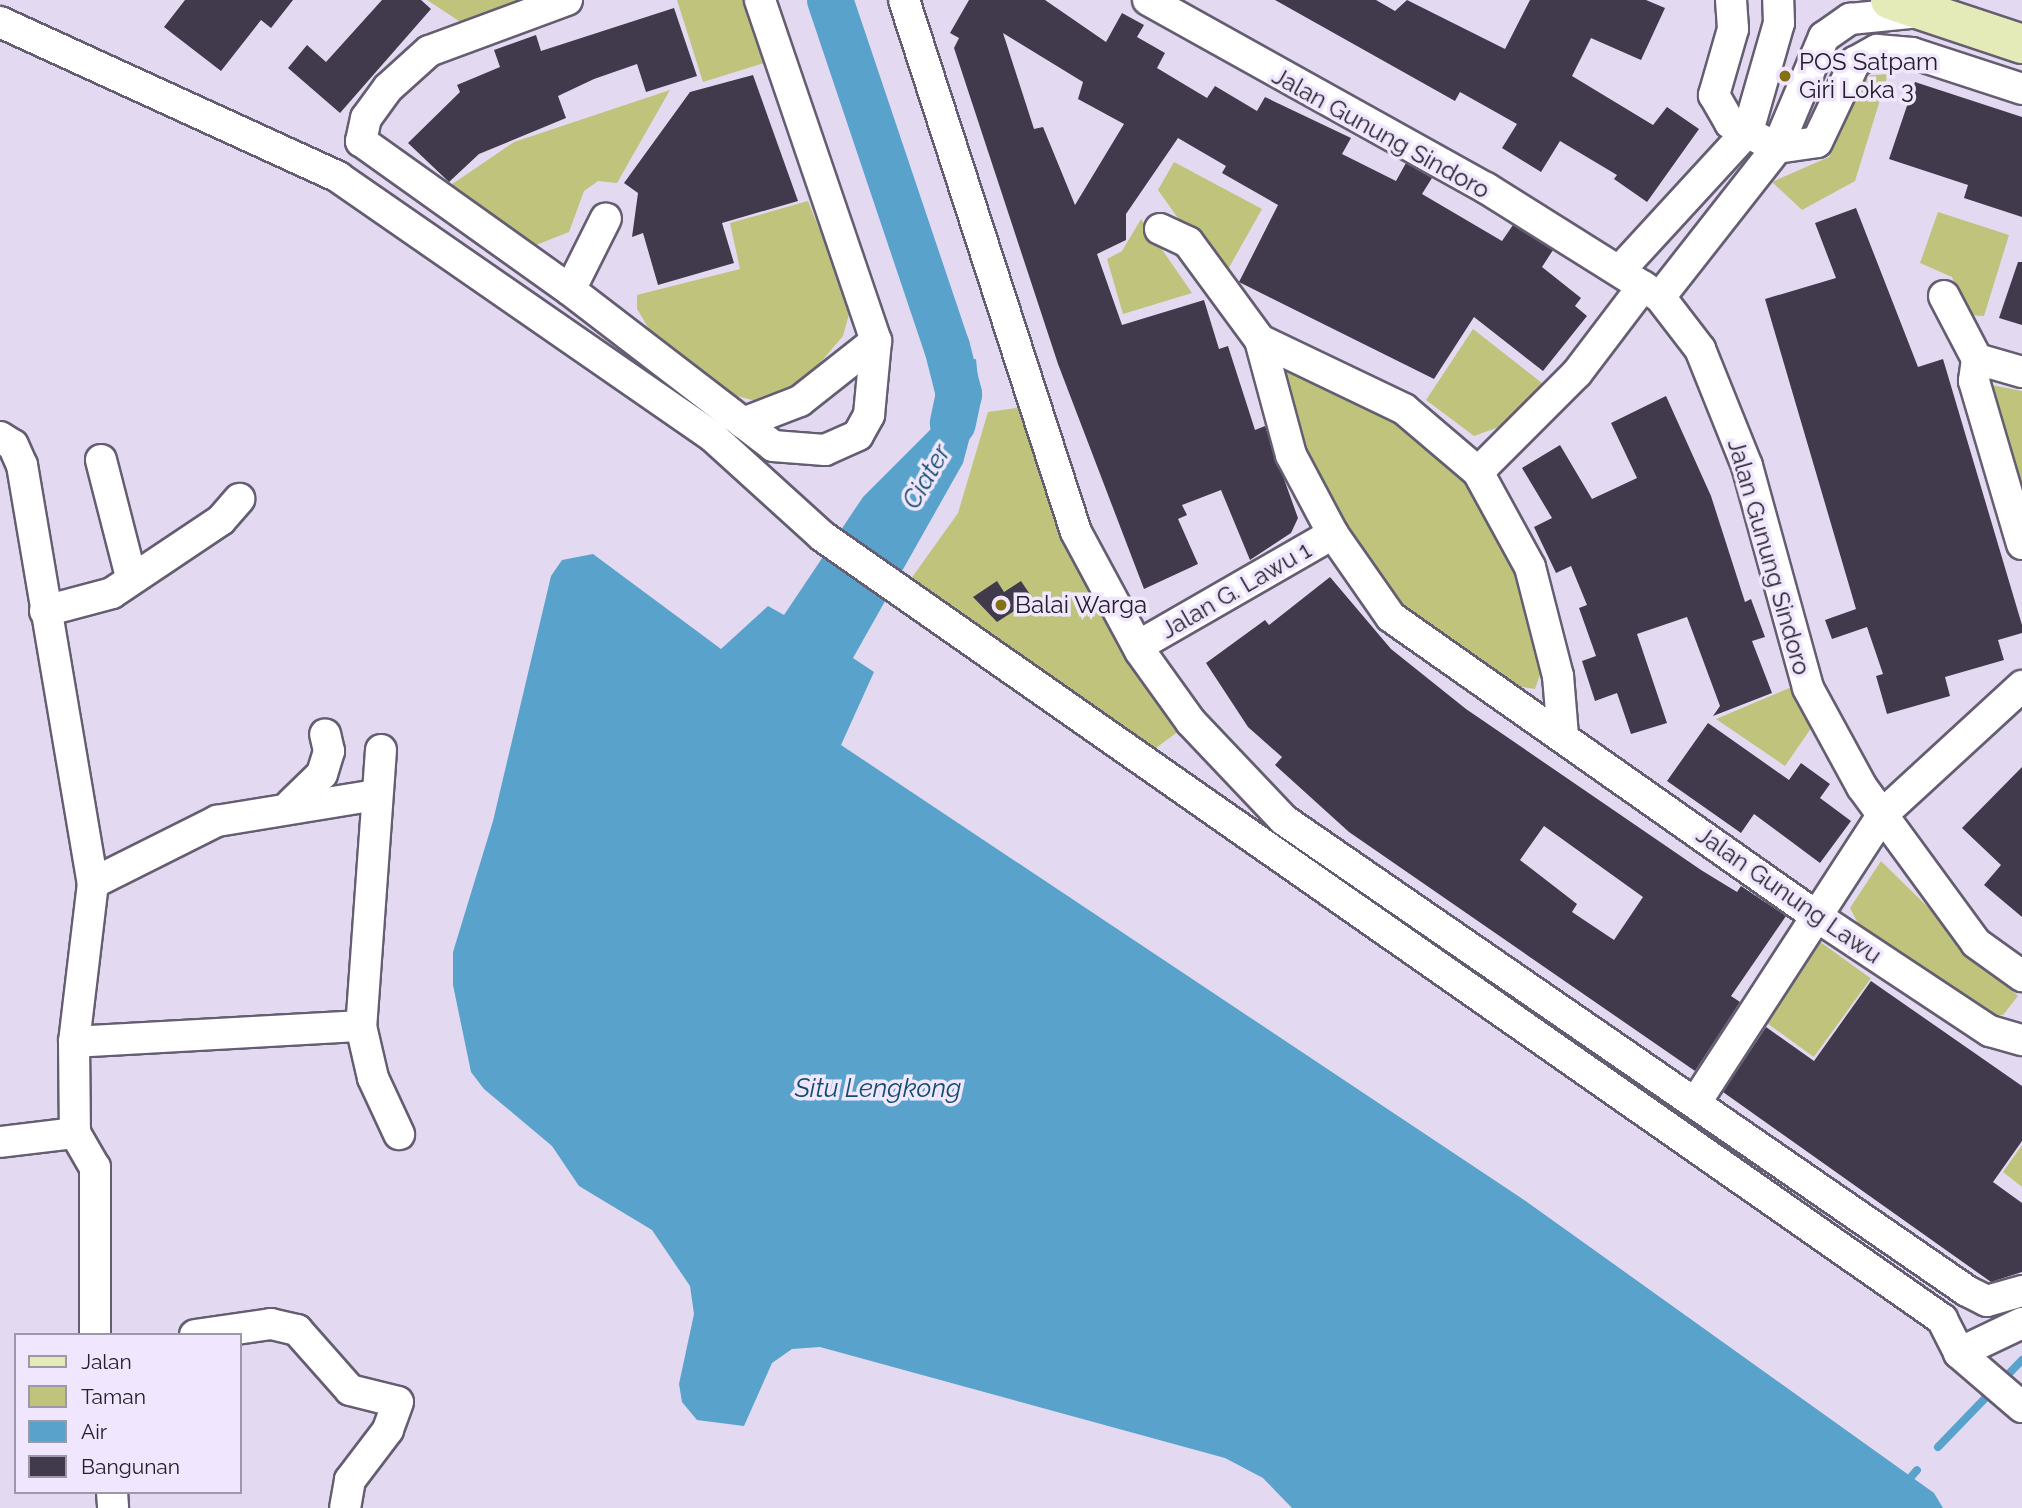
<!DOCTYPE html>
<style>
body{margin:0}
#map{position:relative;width:2022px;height:1508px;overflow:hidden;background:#e3daf1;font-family:Raleway,sans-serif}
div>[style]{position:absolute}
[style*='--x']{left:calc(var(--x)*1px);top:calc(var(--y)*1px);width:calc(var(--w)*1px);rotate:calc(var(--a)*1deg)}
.green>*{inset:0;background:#bfc37c;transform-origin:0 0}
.water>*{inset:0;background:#58a2cc}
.stream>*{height:8px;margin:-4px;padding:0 4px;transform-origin:4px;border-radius:4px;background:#58a2cc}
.river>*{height:46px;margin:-23px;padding:0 23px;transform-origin:23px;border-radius:23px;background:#58a2cc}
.building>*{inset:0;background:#413a4c}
.roads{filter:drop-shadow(2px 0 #655d71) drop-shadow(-2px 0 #655d71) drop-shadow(0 2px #655d71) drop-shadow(0 -2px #655d71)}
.street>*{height:30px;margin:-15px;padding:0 15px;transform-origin:15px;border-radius:15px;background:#fff}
.primary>*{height:38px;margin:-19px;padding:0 19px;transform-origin:19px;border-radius:19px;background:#e4ebb8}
.dots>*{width:19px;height:19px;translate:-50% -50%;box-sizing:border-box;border:4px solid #f0e7fe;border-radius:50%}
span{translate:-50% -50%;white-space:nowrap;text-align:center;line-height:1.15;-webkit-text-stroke:7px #f0e7fe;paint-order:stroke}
.poi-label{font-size:24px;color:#232028}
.left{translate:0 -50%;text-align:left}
.street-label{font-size:24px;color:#232028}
.water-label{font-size:26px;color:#124e6b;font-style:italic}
.legend{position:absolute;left:14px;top:1333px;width:228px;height:161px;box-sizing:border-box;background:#f0e7fe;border:2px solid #9e97a8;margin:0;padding:9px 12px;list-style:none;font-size:21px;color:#232028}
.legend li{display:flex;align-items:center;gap:14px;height:35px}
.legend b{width:35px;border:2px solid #9e97a8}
</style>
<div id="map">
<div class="green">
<div style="clip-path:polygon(427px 0,527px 0,462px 23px)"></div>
<div style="clip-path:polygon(677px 0,747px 0,767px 62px,703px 82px)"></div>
<div style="clip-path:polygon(1888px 74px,1855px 181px,1802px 210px,1772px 182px,1829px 157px,1863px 76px)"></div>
<div style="clip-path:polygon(670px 90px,617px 183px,598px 181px,584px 191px,569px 232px,526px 249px,442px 191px,514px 142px)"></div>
<div style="clip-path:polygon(1174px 162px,1262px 209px,1222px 280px,1158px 190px)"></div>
<div style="clip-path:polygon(808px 201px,851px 307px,843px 336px,796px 391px,760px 402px,733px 395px,651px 332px,637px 309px,637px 295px,740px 269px,730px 223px)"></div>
<div style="clip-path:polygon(1938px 212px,2009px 235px,1984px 316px,1967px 315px,1952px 277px,1920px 263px)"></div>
<div style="clip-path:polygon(1141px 219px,1192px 293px,1123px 314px,1107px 259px,1122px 251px)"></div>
<div style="clip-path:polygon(1473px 329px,1547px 387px,1499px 427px,1474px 436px,1426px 400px)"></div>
<div style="clip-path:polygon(1305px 366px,1339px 374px,1478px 472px,1530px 567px,1542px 669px,1535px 689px,1511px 685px,1391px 617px,1333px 534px,1279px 387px,1286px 373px)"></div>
<div style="clip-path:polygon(1991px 385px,2022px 391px,2022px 511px,1989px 400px)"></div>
<div style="clip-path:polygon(1031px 406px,1140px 651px,1191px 722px,1137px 762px,908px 583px,958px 513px,988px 412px)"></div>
<div style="clip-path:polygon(1799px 684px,1816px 721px,1785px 766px,1716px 719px)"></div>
<div style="clip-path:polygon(1881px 861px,2018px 996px,2003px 1015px,1992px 1015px,1862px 931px,1850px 908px)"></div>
<div style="left:1815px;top:938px;width:69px;height:97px;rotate:36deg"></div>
<div style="clip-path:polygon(2022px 1145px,2022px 1187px,2003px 1172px)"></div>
</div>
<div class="water">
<div style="clip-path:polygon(976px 359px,980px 399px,963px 463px,853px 658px,874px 672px,841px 745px,1527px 1202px,1934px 1493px,1943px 1508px,1292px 1508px,1263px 1478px,1225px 1458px,820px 1347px,792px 1349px,772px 1363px,744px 1426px,697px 1420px,682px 1402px,679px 1384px,694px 1314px,690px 1286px,652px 1230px,579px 1186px,552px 1146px,484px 1089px,471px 1072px,453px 985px,453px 952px,493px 821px,551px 576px,562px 560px,593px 554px,721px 649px,768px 606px,784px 615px,863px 497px,941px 419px,946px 390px,937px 366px)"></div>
</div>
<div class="stream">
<div style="--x:1938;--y:1447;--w:121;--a:-46"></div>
<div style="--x:1911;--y:1477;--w:9;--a:-49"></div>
</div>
<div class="river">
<div style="--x:830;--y:0;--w:366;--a:71.4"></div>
<div style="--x:947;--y:347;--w:49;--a:75.7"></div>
<div style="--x:959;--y:394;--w:30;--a:102"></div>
</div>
<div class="building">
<div style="clip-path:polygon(185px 0,293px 0,271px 28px,261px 20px,221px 71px,164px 27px)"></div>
<div style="clip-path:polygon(382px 0,421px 0,431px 9px,340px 113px,288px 68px,307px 45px,326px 62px)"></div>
<div style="clip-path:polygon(evenodd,969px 0,1045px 0,1106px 42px,1122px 13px,1144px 25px,1137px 37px,1165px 53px,1157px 68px,1207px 98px,1215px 86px,1257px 111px,1265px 97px,1351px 138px,1342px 154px,1396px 181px,1406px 163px,1432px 178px,1422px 194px,1502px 241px,1513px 225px,1553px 250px,1542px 267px,1581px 298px,1575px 306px,1587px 316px,1543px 371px,1474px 317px,1434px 379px,1239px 282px,1278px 205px,1222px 173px,1226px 166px,1178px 138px,1126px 214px,1126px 240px,1097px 254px,1122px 325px,1204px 300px,1219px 349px,1228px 346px,1255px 430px,1265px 426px,1298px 518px,1291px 533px,1250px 560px,1221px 490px,1182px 505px,1187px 515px,1178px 519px,1198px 564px,1144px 589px,1058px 364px,954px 48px,959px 38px,950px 33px,969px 0,1003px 33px,1083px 82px,1078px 99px,1124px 124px,1075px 205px,1043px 127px,1034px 129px,1003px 33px)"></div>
<div style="clip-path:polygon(1275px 0,1376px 0,1395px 11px,1407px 0,1505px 49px,1530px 0,1646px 0,1665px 8px,1641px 60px,1591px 38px,1572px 76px,1653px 125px,1667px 107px,1699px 129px,1647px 202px,1614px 179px,1617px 175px,1560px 141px,1541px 172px,1502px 148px,1517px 124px,1460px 92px,1455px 101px)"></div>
<div style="clip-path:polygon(674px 8px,697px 76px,646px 92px,637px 64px,594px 79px,558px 96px,566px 118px,479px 154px,449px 182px,408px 143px,460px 92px,457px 85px,500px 67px,494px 50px,536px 35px,541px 51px)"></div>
<div style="clip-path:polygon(753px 75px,798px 201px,722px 223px,734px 263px,658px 285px,643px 233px,632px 237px,638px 193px,624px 183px,690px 92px)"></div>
<div style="clip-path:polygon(1915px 82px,2022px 117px,2022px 217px,1964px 198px,1968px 185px,1889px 159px)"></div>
<div style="clip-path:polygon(1856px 208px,1918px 367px,1943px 359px,2022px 625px,2022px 633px,1998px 640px,2004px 660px,1945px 677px,1950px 696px,1887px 714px,1876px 676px,1883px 674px,1867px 627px,1832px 639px,1825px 620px,1856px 609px,1765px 299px,1836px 278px,1815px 223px)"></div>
<div style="clip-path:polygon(2018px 262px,2022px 262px,2022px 325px,1999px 318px)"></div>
<div style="clip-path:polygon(1666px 396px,1711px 496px,1745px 602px,1751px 599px,1765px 637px,1752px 641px,1772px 693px,1713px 716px,1720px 706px,1687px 617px,1637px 634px,1667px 723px,1631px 734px,1617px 693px,1595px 701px,1582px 661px,1596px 656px,1579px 608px,1587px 605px,1571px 566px,1556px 573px,1534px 527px,1552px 518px,1522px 468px,1560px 445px,1592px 499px,1637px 478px,1611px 423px)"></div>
<div style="clip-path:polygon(evenodd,1330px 577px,1391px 649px,1466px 709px,1701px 870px,1737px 892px,1741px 886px,1786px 916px,1731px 996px,1740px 1002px,1695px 1071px,1349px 832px,1275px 765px,1282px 757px,1248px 727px,1206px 663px,1265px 620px,1269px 625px,1330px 577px,1544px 826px,1643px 897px,1614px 940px,1572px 912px,1577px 904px,1520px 860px,1544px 826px)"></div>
<div style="clip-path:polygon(997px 581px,1004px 592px,1021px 581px,1033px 599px,997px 622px,973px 597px)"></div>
<div style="clip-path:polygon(1708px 723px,1789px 780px,1801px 763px,1830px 784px,1820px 798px,1851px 821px,1820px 863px,1754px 814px,1741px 833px,1667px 781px)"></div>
<div style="clip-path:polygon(2022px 767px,2022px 917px,1984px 885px,2001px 865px,1962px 828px)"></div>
<div style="clip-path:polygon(1871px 981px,2022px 1086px,2022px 1141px,1993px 1182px,2022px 1203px,2022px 1272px,1991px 1282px,1723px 1092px,1766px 1027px,1814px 1061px)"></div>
</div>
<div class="roads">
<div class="street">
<div style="--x:567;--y:0;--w:147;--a:159.7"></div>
<div style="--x:429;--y:51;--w:55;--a:137.9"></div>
<div style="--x:388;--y:88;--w:37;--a:126"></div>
<div style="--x:366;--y:118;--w:24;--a:102"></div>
<div style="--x:361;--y:141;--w:257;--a:35.5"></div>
<div style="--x:570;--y:290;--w:256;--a:37.5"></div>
<div style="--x:773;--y:446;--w:52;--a:4.4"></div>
<div style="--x:825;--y:450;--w:36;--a:-24"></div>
<div style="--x:858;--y:435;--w:23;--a:-61"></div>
<div style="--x:869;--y:415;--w:74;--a:-84.6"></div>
<div style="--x:876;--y:341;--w:360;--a:-108.8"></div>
<div style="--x:904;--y:0;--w:559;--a:72.08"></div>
<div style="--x:1076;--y:532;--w:135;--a:61.7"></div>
<div style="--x:1140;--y:651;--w:87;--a:54.3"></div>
<div style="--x:1191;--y:722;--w:135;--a:46.5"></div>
<div style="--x:1284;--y:820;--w:830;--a:34.59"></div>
<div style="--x:1967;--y:1291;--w:22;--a:27"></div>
<div style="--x:1987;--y:1301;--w:36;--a:-16"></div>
<div style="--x:1148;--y:0;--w:387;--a:29.1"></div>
<div style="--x:1486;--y:188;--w:205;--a:32.1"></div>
<div style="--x:1660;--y:297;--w:66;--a:52.4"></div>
<div style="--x:1700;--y:349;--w:126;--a:68.1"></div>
<div style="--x:1747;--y:466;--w:230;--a:74.6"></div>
<div style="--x:1808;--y:688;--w:113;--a:61.4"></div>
<div style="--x:1862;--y:787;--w:193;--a:53.8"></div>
<div style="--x:1976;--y:943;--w:57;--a:35.7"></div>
<div style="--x:1731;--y:0;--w:29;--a:86"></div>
<div style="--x:1733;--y:29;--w:69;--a:106.1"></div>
<div style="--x:1714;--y:95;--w:32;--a:60"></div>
<div style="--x:1730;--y:123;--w:53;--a:28"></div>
<div style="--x:1777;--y:148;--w:40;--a:-8.5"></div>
<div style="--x:1817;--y:142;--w:89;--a:-64.6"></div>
<div style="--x:1855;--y:62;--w:25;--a:-29"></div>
<div style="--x:1877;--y:50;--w:35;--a:5"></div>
<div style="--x:1912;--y:53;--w:116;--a:18.1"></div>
<div style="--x:0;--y:22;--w:372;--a:24.6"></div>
<div style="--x:338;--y:177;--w:456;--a:34.7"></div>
<div style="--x:713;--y:437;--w:147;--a:42.2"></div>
<div style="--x:822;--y:536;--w:1367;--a:34.96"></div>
<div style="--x:1942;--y:1319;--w:38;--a:63"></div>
<div style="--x:1959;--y:1353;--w:83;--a:40.6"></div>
<div style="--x:1160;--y:229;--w:31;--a:25"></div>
<div style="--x:1188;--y:242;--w:122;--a:53.7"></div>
<div style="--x:1260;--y:340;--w:119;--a:74.9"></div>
<div style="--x:1291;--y:455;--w:89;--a:62"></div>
<div style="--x:1333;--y:534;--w:101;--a:55.1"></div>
<div style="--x:1391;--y:617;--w:523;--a:35.12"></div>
<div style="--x:1819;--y:918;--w:205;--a:33.5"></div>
<div style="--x:1990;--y:1031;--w:33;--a:16"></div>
<div style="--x:1620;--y:270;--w:189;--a:-47.4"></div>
<div style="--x:1748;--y:131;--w:112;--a:-74"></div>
<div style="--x:1779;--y:23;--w:23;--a:-92"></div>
<div style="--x:570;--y:290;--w:80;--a:-63.4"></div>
<div style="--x:1944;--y:296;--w:71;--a:62.4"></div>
<div style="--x:1660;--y:297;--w:189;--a:-51.9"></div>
<div style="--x:1777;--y:148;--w:121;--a:-67.1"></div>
<div style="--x:1824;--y:37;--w:32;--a:-35"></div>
<div style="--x:1850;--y:19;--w:70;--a:-5.7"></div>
<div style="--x:1260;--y:340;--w:160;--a:25.6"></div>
<div style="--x:1404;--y:409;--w:97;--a:40.4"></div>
<div style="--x:1478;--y:472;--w:108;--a:61.3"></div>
<div style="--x:1530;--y:567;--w:113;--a:75.6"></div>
<div style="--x:1558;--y:676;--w:60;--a:85.2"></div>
<div style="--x:2022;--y:372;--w:47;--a:-163.9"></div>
<div style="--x:1977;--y:359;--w:22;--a:98"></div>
<div style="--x:1974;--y:381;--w:170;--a:73.6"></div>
<div style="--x:743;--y:423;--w:61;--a:-21.1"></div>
<div style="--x:800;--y:401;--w:97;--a:-38.3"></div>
<div style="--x:0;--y:437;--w:15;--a:32"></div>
<div style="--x:13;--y:445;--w:22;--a:66"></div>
<div style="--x:22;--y:465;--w:424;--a:80.4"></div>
<div style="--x:93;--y:883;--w:160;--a:96.8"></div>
<div style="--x:74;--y:1042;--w:91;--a:89.4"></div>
<div style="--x:101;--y:460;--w:121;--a:75.6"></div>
<div style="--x:1478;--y:472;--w:140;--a:-45"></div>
<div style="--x:1577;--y:373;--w:109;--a:-52.8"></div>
<div style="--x:45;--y:611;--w:69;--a:-15"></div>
<div style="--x:112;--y:593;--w:131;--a:-33.8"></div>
<div style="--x:221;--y:520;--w:28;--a:-49"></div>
<div style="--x:1138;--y:646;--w:225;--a:-29.9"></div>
<div style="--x:381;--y:750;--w:277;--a:94.1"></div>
<div style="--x:361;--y:1026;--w:53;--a:77"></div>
<div style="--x:373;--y:1078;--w:62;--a:65.1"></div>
<div style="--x:291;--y:804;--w:43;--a:-44.1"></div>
<div style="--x:322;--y:774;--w:24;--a:-73"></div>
<div style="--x:329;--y:751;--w:17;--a:-103"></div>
<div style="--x:93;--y:883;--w:139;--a:-26.6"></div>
<div style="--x:217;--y:821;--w:160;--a:-9.3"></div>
<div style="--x:74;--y:1042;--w:287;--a:-3.2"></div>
<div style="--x:1696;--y:1102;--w:345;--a:-57"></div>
<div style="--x:1884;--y:813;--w:188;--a:-42.6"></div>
<div style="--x:75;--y:1133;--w:39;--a:60"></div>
<div style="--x:95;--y:1167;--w:168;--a:90"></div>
<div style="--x:0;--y:1142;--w:76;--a:-6.8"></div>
<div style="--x:195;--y:1335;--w:77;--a:-8.2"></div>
<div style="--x:271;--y:1324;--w:27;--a:13"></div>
<div style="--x:297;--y:1330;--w:80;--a:48.5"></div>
<div style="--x:350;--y:1390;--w:49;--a:14"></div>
<div style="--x:398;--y:1402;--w:30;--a:110"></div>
<div style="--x:388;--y:1430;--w:63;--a:127.2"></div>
<div style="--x:350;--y:1480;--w:28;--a:100"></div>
<div style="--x:1959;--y:1353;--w:70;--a:-25.5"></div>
<div style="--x:112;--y:1492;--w:16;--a:86"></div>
</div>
<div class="primary">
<div style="--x:1890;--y:0;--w:139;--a:18.4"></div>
</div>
</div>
<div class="dots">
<div style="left:1785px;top:76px;background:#827213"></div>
<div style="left:1001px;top:605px;background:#827213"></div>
</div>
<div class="poi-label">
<span class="left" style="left:1799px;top:76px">POS Satpam<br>Giri Loka 3</span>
<span class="left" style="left:1015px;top:605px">Balai Warga</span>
</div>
<div class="street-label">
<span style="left:1381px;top:133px;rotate:29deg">Jalan Gunung Sindoro</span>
<span style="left:1769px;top:557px;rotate:74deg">Jalan Gunung Sindoro</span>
<span style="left:1236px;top:590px;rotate:-30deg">Jalan G. Lawu 1</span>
<span style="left:1789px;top:895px;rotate:35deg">Jalan Gunung Lawu</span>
</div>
<div class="water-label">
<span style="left:927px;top:477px;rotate:-60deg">Ciater</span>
<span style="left:878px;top:1089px">Situ Lengkong</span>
</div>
<ul class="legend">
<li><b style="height:9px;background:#e4ebb8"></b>Jalan</li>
<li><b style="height:19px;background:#bfc37c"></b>Taman</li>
<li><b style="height:19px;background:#58a2cc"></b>Air</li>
<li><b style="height:19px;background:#413a4c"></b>Bangunan</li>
</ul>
</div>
